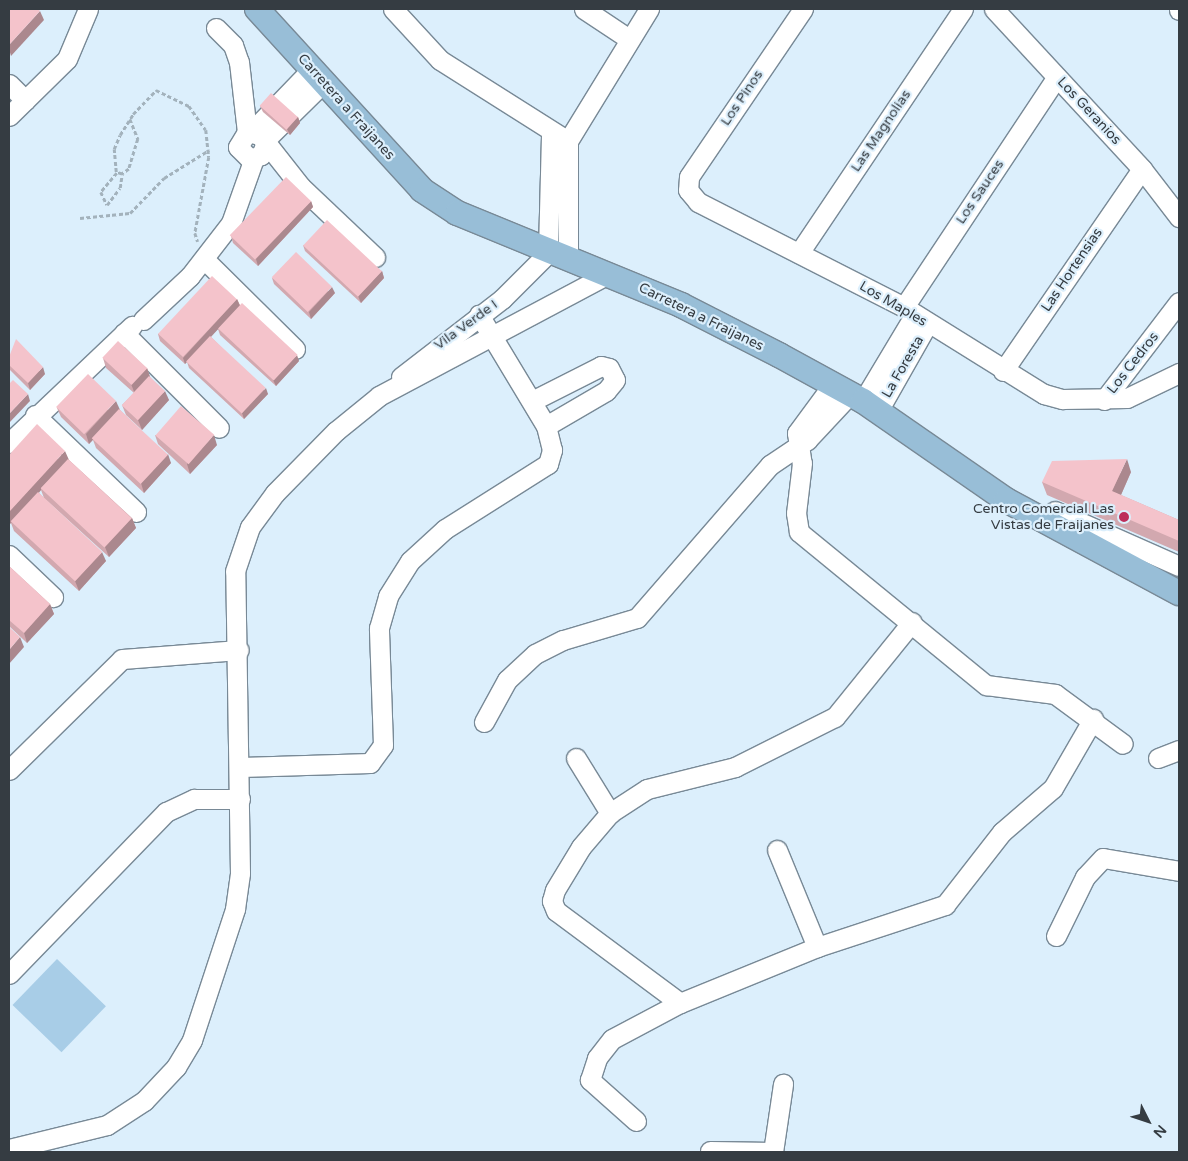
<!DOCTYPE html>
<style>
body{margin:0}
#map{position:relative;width:1188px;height:1161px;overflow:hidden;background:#dceffc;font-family:"Varela Round",sans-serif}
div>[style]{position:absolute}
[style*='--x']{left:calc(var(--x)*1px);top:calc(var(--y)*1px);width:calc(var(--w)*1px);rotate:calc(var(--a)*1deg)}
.green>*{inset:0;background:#a8cde7;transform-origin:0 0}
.path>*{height:2.5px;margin-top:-1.25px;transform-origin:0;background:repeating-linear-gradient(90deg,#a3b2bc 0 4px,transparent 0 6.5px)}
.roads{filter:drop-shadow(1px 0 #788996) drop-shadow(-1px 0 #788996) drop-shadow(0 1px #788996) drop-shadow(0 -1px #788996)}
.minor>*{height:19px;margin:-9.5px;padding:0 9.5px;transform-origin:9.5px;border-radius:9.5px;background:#fff}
.major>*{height:24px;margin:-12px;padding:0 12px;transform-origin:12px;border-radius:12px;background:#98bed7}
.wall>*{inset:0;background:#d2a8af}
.shaded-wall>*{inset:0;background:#ab888e}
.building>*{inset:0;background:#f4c3cb;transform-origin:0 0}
.dots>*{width:14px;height:14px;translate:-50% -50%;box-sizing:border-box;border:2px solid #dceffc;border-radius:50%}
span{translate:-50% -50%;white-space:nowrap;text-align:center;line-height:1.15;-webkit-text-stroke:4.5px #dceffc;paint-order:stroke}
.street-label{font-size:14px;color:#353c42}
.poi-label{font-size:14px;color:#353c42}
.right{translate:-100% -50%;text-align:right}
.frame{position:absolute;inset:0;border:10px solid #353c42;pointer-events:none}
.north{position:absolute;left:1123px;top:1096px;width:50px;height:50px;-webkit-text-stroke:4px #dceffc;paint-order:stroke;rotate:131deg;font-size:14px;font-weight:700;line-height:20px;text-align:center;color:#353c42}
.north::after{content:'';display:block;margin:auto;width:18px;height:22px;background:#353c42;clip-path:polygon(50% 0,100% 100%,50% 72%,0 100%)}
</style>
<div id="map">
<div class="green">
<div style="left:57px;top:959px;width:68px;height:64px;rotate:44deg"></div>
</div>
<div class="path">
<div style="--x:130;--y:119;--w:22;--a:68"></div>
<div style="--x:138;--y:139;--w:31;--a:107"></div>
<div style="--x:129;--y:169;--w:9;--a:144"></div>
<div style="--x:122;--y:174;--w:6;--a:-162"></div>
<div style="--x:116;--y:172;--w:23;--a:-95"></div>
<div style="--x:114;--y:149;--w:15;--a:-67"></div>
<div style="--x:120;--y:135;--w:25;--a:-58"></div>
<div style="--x:133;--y:114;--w:33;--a:-46"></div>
<div style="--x:156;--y:90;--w:37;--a:26"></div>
<div style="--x:189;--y:106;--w:29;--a:55"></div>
<div style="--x:206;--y:130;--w:27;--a:84"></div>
<div style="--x:209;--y:157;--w:77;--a:100.4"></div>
<div style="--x:195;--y:233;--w:9;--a:72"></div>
<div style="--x:117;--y:173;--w:25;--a:130"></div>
<div style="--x:101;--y:192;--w:14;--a:65"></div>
<div style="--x:107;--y:205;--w:21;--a:-53"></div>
<div style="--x:120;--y:188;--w:14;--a:-82"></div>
<div style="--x:80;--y:218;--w:50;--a:-5.7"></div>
<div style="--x:130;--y:213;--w:49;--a:-45.8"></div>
<div style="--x:164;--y:178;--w:53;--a:-31.9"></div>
</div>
<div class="roads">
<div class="minor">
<div style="--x:393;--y:9;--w:69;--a:47.3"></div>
<div style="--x:440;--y:60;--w:151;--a:32.3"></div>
<div style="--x:568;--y:141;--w:155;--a:-58.5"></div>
<div style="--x:584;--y:9;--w:54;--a:33.7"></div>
<div style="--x:803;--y:9;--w:203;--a:124.2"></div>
<div style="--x:689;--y:177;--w:13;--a:94"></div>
<div style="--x:688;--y:190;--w:16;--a:50"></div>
<div style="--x:698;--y:202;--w:231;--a:27"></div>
<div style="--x:904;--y:307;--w:165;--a:31.9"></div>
<div style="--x:1044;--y:394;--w:19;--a:16"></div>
<div style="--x:1062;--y:399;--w:65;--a:-0.9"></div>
<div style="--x:1127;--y:398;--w:58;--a:-25.7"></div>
<div style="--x:994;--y:9;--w:218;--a:47.2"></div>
<div style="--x:1142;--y:169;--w:61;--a:52.4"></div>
<div style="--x:1179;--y:9;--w:1;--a:90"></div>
<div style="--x:216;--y:28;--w:24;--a:45"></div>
<div style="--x:233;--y:45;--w:18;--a:71"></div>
<div style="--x:239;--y:62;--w:70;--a:83.5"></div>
<div style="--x:9;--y:84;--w:23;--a:45"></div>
<div style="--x:9;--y:116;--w:81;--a:-44.5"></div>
<div style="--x:67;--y:59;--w:54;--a:-67.2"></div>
<div style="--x:252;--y:131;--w:85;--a:-46"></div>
<div style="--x:264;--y:141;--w:83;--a:-44.5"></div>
<div style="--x:265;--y:145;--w:11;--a:112"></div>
<div style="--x:261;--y:155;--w:12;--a:160"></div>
<div style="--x:250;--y:159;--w:17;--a:-135"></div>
<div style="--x:238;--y:147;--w:17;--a:-59"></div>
<div style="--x:247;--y:132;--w:13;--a:13"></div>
<div style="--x:260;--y:135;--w:66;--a:51.7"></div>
<div style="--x:301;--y:187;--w:102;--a:43.4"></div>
<div style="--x:548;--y:250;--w:118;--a:-88.5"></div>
<div style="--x:799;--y:253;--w:294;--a:-56.1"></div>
<div style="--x:568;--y:256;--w:115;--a:-90"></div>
<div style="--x:204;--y:259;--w:128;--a:44.7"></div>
<div style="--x:904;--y:307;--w:276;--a:-56.4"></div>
<div style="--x:143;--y:320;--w:64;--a:-43.1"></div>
<div style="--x:190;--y:276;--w:67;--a:-52.3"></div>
<div style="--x:231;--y:223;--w:69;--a:-70.5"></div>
<div style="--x:124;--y:333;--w:134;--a:45"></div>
<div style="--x:1003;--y:371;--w:245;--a:-55.5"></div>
<div style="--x:401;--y:377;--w:128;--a:-37.7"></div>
<div style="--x:502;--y:299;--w:68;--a:-45"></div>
<div style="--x:833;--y:384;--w:61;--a:126.3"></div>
<div style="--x:797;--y:433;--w:30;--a:81"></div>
<div style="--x:802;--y:463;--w:50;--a:96.8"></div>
<div style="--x:796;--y:513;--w:19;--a:81"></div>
<div style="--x:799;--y:532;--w:242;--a:39.3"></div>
<div style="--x:986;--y:685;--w:70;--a:7.4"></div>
<div style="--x:1055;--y:694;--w:84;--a:36.3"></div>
<div style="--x:1104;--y:400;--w:123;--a:-52.6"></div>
<div style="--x:532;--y:401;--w:77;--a:-26.9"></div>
<div style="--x:601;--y:366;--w:8;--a:14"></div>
<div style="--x:609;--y:368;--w:13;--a:63"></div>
<div style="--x:615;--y:380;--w:14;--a:129"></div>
<div style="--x:606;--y:391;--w:69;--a:149.7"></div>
<div style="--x:863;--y:401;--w:101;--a:-59.1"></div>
<div style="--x:878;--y:411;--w:101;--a:-60.4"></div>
<div style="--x:35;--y:415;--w:140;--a:43.8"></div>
<div style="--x:9;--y:443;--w:170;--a:-43.6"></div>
<div style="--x:1055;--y:511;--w:136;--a:23.9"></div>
<div style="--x:9;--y:555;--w:61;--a:43.7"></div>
<div style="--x:484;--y:722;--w:48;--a:-61.3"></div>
<div style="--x:507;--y:680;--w:38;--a:-43"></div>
<div style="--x:535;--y:654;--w:31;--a:-27"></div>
<div style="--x:563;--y:640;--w:77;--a:-16.6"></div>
<div style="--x:637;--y:618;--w:203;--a:-49"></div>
<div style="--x:770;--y:465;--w:45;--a:-34"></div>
<div style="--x:807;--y:440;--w:63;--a:-46.9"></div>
<div style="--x:576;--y:758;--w:65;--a:58.3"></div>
<div style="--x:1158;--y:758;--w:22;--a:-21"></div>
<div style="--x:241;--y:767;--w:129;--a:-1.8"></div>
<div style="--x:370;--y:763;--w:22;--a:-54"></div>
<div style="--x:383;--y:745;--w:117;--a:-92"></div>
<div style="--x:379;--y:628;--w:33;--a:-74"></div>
<div style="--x:388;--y:596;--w:41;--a:-57.8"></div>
<div style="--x:410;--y:561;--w:47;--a:-42.4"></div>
<div style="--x:445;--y:529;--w:122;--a:-32.3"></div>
<div style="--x:548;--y:464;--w:15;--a:-74"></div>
<div style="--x:552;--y:450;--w:25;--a:-104"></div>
<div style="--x:546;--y:426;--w:130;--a:-121.1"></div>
<div style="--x:9;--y:770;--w:158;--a:-44.5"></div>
<div style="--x:122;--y:659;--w:117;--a:-4.4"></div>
<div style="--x:777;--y:850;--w:105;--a:67.6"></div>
<div style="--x:1056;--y:936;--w:66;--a:-63.8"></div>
<div style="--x:1085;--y:877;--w:26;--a:-47"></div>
<div style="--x:1103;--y:858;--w:77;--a:9.7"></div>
<div style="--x:9;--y:974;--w:226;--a:-45.9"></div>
<div style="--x:166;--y:812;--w:31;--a:-25"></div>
<div style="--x:194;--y:799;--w:46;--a:0"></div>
<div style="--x:680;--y:1003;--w:154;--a:-143.4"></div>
<div style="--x:556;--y:911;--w:11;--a:-112"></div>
<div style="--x:552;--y:901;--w:11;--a:-75"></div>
<div style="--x:555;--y:890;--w:50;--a:-58.8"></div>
<div style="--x:581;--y:847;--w:45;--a:-49.5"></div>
<div style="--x:610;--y:813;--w:44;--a:-33"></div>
<div style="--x:647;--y:789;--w:91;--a:-14"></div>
<div style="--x:735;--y:767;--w:112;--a:-26.6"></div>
<div style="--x:835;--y:717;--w:122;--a:-51"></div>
<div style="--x:636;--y:1121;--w:62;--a:-138.3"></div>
<div style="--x:590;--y:1080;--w:23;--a:-72"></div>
<div style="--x:597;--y:1058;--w:24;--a:-52"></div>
<div style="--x:612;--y:1039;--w:77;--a:-27.9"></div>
<div style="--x:680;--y:1003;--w:148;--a:-22.2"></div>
<div style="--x:817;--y:947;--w:135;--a:-18.2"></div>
<div style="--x:945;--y:905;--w:93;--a:-52"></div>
<div style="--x:1002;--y:832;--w:67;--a:-40.8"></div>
<div style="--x:1053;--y:788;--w:80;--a:-59.9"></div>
<div style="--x:9;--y:1149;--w:101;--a:-13.8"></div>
<div style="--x:107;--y:1125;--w:44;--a:-33"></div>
<div style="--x:144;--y:1101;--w:47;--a:-46.7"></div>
<div style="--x:176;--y:1067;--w:31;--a:-59"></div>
<div style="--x:192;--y:1040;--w:138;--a:-71.8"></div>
<div style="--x:235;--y:909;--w:36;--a:-82"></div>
<div style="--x:240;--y:873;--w:302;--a:-90.9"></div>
<div style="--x:235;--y:571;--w:46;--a:-71.2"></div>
<div style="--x:250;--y:527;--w:42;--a:-53.7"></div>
<div style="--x:275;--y:493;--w:87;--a:-45.5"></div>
<div style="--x:336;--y:431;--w:55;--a:-39.1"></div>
<div style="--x:379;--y:396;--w:259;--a:-28"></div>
<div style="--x:710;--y:1151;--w:63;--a:0.9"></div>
<div style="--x:773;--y:1152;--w:69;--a:-81.6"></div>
</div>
<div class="major">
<div style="--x:257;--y:9;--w:245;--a:47.6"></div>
<div style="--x:422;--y:190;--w:42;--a:33.3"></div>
<div style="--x:457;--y:213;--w:242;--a:22.3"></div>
<div style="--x:681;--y:305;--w:110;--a:27"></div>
<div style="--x:779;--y:355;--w:96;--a:28.7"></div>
<div style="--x:863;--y:401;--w:174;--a:34.7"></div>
<div style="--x:1006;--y:500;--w:196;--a:28.3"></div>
</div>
</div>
<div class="wall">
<div style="clip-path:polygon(260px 106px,298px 117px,300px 123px,290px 135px,263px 112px)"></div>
<div style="clip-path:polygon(311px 201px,313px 207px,258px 266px,233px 243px,231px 236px)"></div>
<div style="clip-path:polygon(303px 245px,382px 271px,384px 278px,361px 303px,305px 251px)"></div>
<div style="clip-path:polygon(272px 278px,335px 293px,311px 319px,274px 284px)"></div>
<div style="clip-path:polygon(237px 299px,240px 305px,299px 361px,276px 386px,220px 335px,218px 329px,211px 337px,268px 394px,244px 419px,189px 368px,187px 362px,185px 364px,160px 341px,158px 334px)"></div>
<div style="clip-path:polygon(9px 357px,45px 374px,30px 390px,9px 369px)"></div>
<div style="clip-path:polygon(103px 358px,147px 368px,150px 377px,169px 400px,142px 430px,126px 415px,122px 405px,134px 393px,106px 368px)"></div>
<div style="clip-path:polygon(57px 408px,120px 410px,171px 463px,144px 493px,96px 448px,93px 440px,89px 444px,61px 417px)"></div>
<div style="clip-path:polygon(155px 435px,217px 445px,190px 474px,158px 444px)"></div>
<div style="clip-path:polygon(9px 455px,69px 460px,132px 518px,136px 528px,109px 557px,44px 498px,41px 490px,39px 493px,106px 561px,79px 591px,14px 531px,11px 523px,9px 525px)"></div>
<div style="clip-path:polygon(1131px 472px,1121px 495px,1179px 520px,1179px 552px,1047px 495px,1042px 482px)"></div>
<div style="clip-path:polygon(9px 566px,50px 604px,54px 614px,27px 643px,9px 626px)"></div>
</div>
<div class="shaded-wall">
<div style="clip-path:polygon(40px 11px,44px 20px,11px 56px,9px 49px,9px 45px)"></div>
<div style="clip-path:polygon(298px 117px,300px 123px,290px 135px,287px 129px)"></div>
<div style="clip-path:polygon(311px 201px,313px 207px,258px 266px,256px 259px)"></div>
<div style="clip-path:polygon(382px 271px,384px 278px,361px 303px,358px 296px)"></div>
<div style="clip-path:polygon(332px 287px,335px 293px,311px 319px,309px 312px)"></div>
<div style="clip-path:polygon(237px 299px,240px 306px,185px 364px,183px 358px)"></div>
<div style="clip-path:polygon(297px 355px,299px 361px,276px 386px,273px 380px)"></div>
<div style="clip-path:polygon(43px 367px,45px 374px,30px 390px,28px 383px)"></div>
<div style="clip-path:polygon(147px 368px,150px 377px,135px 394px,131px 384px)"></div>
<div style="clip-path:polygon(266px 388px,268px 394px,244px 419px,242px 413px)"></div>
<div style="clip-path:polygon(165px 391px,169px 400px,142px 430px,138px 420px)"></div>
<div style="clip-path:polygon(28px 394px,30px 401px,9px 423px,9px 414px)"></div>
<div style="clip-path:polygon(116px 401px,120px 410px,89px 444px,86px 434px)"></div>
<div style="clip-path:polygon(214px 435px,217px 445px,190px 474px,187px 464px)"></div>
<div style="clip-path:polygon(65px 451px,69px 460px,41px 488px,41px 490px,9px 525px,9px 512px)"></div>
<div style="clip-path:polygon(168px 454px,171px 463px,144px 493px,141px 483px)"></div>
<div style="clip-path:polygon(1127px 459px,1131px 472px,1117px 504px,1112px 491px)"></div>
<div style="clip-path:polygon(132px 518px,136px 528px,109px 557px,105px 547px)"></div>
<div style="clip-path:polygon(102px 552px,106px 561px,79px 591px,75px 581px)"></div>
<div style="clip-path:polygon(50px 604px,54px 614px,27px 643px,24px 633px)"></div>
<div style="clip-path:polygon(20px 637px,24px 647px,9px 664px,9px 650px)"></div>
</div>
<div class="building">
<div style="clip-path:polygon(9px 9px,38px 9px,40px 11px,9px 45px)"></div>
<div style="left:271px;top:93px;width:36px;height:17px;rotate:42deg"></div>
<div style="left:286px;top:177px;width:35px;height:81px;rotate:44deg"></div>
<div style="left:327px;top:220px;width:75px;height:35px;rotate:43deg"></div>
<div style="left:296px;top:252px;width:50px;height:35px;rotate:44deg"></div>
<div style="left:212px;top:276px;width:34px;height:79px;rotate:43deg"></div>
<div style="left:242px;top:303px;width:76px;height:35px;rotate:43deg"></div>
<div style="left:210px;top:336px;width:76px;height:35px;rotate:43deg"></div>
<div style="clip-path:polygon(16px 339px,43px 367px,28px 383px,9px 365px,9px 357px)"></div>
<div style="left:118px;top:341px;width:40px;height:23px;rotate:43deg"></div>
<div style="left:88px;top:374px;width:39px;height:46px;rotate:44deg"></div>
<div style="left:149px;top:376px;width:22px;height:40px;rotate:43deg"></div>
<div style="clip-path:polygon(13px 380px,28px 394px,9px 414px,9px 384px)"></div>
<div style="left:181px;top:406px;width:44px;height:39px;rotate:41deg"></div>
<div style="left:119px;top:409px;width:67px;height:40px;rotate:43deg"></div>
<div style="clip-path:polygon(37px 424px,65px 451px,9px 512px,9px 455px)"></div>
<div style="left:68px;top:459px;width:87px;height:40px;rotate:43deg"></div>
<div style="clip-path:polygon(1127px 459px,1112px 491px,1179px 520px,1179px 541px,1042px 482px,1052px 461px)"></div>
<div style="left:38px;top:492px;width:88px;height:40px;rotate:43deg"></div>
<div style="clip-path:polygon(9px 566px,50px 604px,24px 633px,9px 620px)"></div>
<div style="clip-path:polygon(9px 627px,20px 637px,9px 650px)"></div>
</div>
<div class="dots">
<div style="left:1124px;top:517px;background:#bd2e5a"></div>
</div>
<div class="street-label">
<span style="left:742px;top:98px;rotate:-56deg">Los Pinos</span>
<span style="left:346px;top:107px;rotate:48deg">Carretera a Fraijanes</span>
<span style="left:1089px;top:111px;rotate:47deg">Los Geranios</span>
<span style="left:881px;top:131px;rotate:-56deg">Las Magnolias</span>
<span style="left:980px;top:192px;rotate:-56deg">Los Sauces</span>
<span style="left:1072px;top:270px;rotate:-56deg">Las Hortensias</span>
<span style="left:893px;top:304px;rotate:30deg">Los Maples</span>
<span style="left:701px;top:317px;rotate:26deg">Carretera a Fraijanes</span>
<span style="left:466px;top:325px;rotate:-36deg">Vila Verde I</span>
<span style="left:1133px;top:363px;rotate:-52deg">Los Cedros</span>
<span style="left:903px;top:367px;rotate:-60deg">La Foresta</span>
</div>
<div class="poi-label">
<span class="right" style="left:1114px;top:517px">Centro Comercial Las<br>Vistas de Fraijanes</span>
</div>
<div class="frame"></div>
<div class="north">N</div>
</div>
